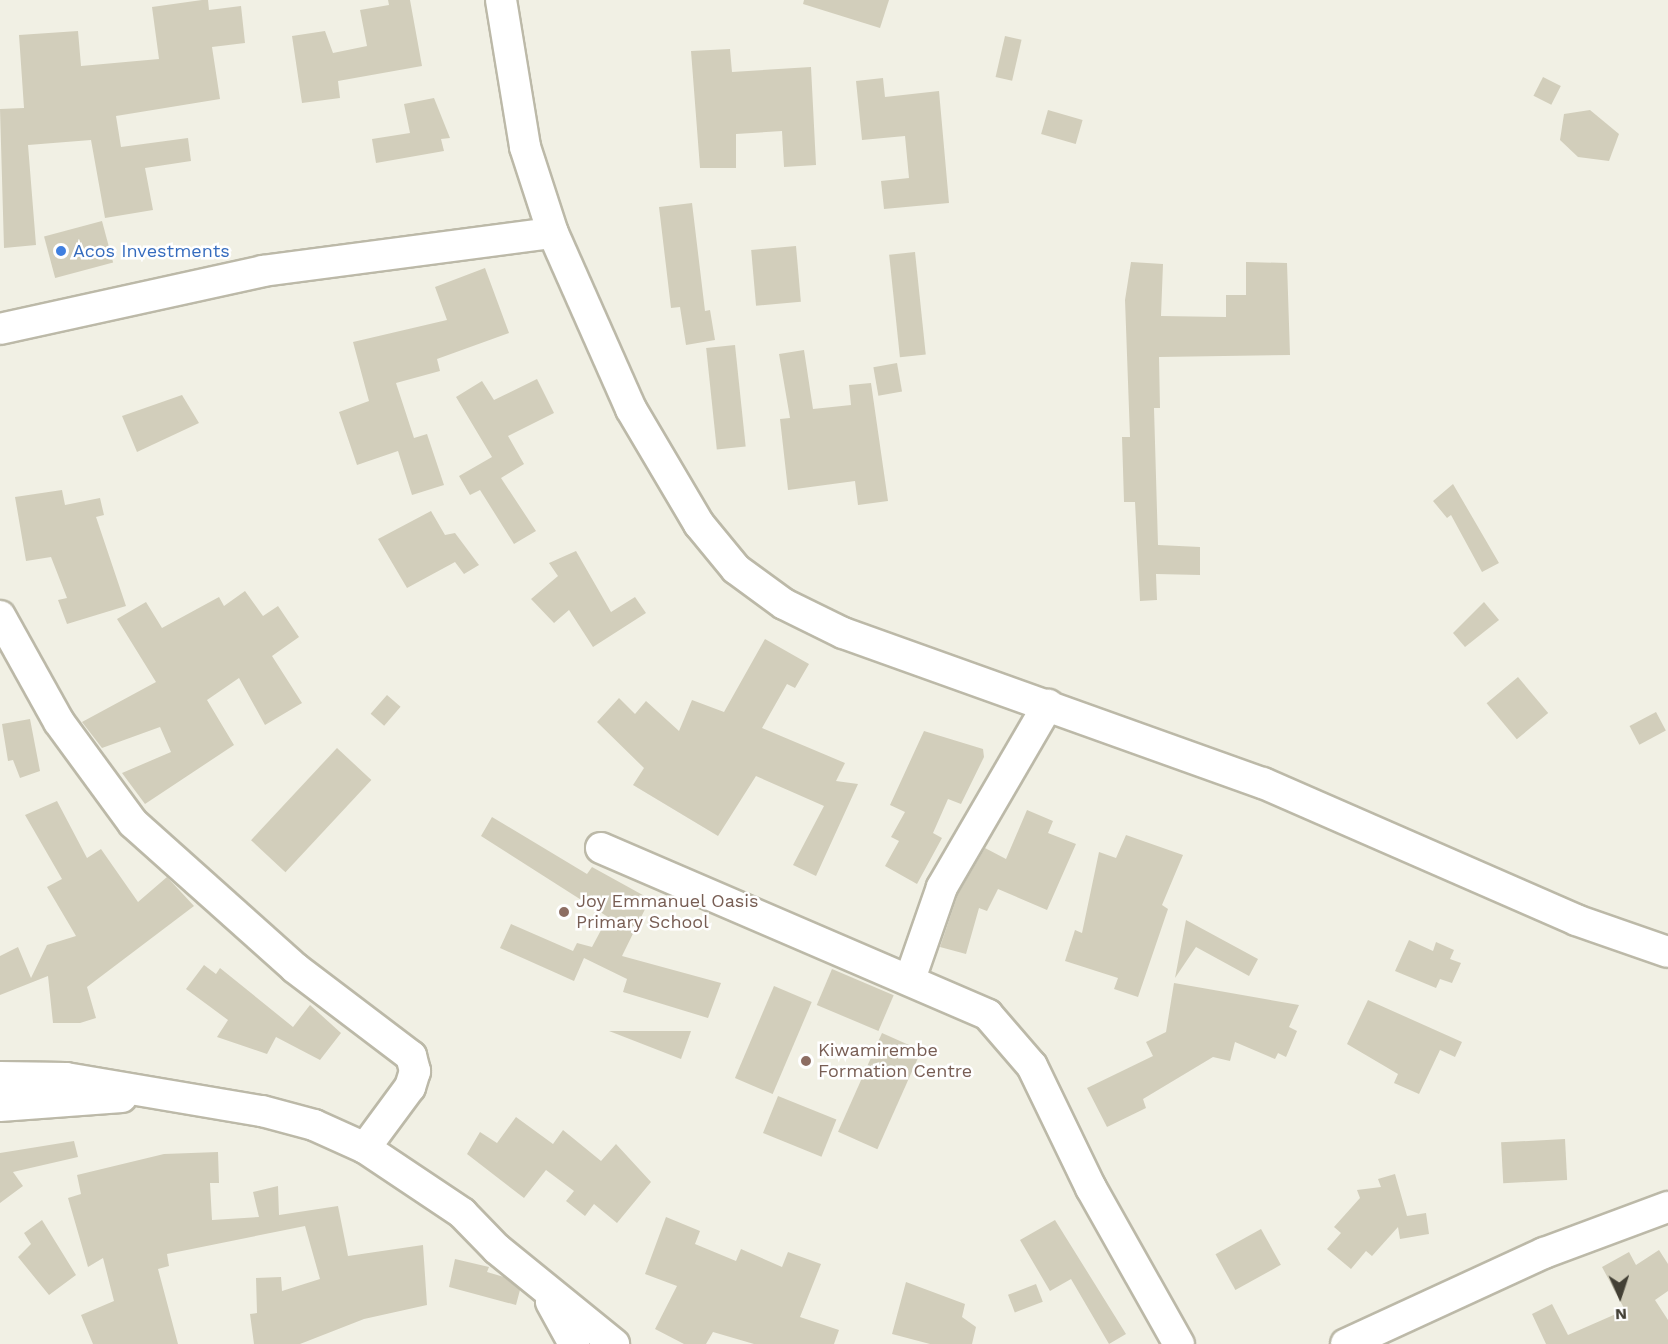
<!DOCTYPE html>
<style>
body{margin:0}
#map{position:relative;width:1668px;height:1344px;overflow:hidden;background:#f1f0e4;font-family:"Work Sans",sans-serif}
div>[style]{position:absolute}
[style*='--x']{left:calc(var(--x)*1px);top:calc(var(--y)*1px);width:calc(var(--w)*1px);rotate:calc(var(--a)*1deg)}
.building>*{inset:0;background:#d2cebb;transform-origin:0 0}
.roads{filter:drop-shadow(2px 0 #bcb9a8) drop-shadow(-2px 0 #bcb9a8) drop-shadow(0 2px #bcb9a8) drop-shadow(0 -2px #bcb9a8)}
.minor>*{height:30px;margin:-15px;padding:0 15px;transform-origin:15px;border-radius:15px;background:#fff}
.dots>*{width:16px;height:16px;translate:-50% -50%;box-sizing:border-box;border:3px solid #fff;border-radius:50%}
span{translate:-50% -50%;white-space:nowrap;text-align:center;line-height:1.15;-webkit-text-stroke:5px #fff;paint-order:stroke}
.shop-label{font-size:18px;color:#366cbe}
.left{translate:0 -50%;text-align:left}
.education-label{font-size:18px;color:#785e54}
.north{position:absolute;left:1590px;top:1266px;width:60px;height:60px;-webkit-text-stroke:4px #fff;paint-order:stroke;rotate:177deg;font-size:16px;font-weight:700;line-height:24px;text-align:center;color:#434035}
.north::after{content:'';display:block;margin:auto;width:21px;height:27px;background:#434035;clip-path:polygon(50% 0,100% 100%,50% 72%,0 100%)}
</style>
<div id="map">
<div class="building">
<div style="clip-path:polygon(202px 0,208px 0,209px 10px,241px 6px,245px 43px,212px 47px,220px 99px,116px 116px,121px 147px,188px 138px,191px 161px,145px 168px,153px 210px,105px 218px,91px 140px,28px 145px,36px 245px,4px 248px,0 109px,24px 108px,19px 35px,78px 31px,81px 66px,159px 59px,152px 7px)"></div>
<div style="clip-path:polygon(388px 0,410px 0,422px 66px,338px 81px,340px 98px,302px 103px,292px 36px,325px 31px,333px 53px,367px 46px,360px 10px,389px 5px)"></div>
<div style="clip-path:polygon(804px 0,889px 0,880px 28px,803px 4px)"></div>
<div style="left:1005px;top:36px;width:17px;height:42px;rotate:13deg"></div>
<div style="clip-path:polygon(730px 49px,732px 72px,811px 67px,816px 165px,784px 167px,782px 131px,736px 134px,736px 168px,700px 168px,691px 51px)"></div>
<div style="left:1543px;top:77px;width:20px;height:21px;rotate:27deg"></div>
<div style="clip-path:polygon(883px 78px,885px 97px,939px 91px,949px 203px,884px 209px,881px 181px,909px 178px,905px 136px,862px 140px,856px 81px)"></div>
<div style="clip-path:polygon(434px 98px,450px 138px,441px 139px,444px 151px,376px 163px,372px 139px,410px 133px,404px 104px)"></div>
<div style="left:1048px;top:110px;width:36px;height:25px;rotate:16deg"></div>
<div style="clip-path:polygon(1590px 110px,1619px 134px,1609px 161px,1578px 157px,1560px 140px,1564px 114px)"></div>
<div style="clip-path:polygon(692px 203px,705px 311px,710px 310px,715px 340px,686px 345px,680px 307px,671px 308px,659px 207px)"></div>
<div style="left:102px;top:221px;width:43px;height:60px;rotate:75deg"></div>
<div style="left:796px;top:246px;width:56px;height:45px;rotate:85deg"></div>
<div style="left:915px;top:252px;width:103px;height:26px;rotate:84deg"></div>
<div style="clip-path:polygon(1131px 262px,1163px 264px,1161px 316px,1226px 317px,1226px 295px,1246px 295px,1246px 262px,1287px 263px,1290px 355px,1159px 357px,1160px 408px,1154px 408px,1158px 545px,1200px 547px,1200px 575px,1156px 574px,1157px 600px,1140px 601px,1135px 502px,1124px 502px,1122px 437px,1130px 437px,1125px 300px)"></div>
<div style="clip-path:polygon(485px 268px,509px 333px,437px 359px,440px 371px,396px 383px,414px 438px,427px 434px,444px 485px,412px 495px,398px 451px,357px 465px,339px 412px,369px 401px,353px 342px,447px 320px,435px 287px)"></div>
<div style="left:735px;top:345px;width:102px;height:29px;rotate:84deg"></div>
<div style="clip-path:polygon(804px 350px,813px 409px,851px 405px,849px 385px,871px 383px,888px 501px,858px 505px,855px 481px,788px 490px,780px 419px,790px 418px,779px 354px)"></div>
<div style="left:897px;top:363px;width:29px;height:24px;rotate:80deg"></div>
<div style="clip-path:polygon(537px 379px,554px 413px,508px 436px,524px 464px,501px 478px,536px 531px,514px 544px,480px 490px,470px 495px,459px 476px,492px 457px,456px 397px,482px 381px,494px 400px)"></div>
<div style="clip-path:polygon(182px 395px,199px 423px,137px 452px,122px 416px)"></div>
<div style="clip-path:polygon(1453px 484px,1499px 563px,1482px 572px,1451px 515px,1447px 518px,1433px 501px)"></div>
<div style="clip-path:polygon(62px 490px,65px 505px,100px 498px,104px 515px,96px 517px,126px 606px,67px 624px,58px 600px,67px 598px,51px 557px,26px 561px,15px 497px)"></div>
<div style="clip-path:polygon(431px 511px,445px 535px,455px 533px,479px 565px,464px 574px,455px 562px,407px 588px,378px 539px)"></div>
<div style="clip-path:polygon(576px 551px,611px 612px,635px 597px,646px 613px,593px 647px,569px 610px,554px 623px,531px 599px,558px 576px,549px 563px)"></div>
<div style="clip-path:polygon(245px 591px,263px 616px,278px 606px,299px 637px,272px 656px,302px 703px,265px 725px,239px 678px,207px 700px,234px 745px,145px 804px,122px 773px,171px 752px,160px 727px,102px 748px,82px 722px,156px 682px,117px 619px,146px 602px,162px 628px,219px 597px,224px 606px)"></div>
<div style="clip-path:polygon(1484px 602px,1499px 620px,1465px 647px,1453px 633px)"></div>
<div style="clip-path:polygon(765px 639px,809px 664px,795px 688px,787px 684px,762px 728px,845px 763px,836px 781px,858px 784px,816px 876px,793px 865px,824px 806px,756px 776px,718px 836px,633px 785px,644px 768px,597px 722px,619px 698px,635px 714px,646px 701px,679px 731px,692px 700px,724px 712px)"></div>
<div style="left:1518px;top:677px;width:47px;height:41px;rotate:50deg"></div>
<div style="left:387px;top:695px;width:18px;height:25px;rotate:41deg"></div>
<div style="left:1656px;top:712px;width:21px;height:30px;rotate:62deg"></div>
<div style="clip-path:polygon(30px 719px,40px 771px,20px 778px,13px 760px,8px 761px,2px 724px)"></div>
<div style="clip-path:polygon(924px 731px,983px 749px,984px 757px,961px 804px,948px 799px,933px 833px,942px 838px,917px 884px,885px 866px,899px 841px,891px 837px,905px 812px,890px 805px)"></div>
<div style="left:337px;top:748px;width:47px;height:126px;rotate:43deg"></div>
<div style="clip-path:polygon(57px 801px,87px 858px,101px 849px,138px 902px,167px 877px,194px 906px,87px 987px,96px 1018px,80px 1023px,53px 1023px,48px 976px,0 995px,0 956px,18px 947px,31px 978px,47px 945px,76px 936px,47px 887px,62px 879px,25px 815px)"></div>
<div style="clip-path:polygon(1027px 810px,1053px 821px,1048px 833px,1076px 844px,1047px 910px,998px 889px,987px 911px,979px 908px,966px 954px,940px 947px,958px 894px,985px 848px,1006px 859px)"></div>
<div style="clip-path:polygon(492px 817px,587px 874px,592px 867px,650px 899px,622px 956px,721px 983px,708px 1018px,623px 992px,627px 979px,584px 958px,574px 981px,500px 948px,511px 924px,573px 951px,577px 943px,592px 947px,608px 917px,481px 836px)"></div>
<div style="clip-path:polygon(1126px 835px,1183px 855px,1162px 905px,1168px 909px,1138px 997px,1114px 989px,1118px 978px,1065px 961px,1075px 930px,1082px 933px,1099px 852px,1116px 858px)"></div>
<div style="clip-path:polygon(1186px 920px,1258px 959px,1249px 976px,1196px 947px,1175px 978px)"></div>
<div style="clip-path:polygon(1409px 940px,1433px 951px,1436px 942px,1454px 950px,1450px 959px,1461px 963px,1452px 983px,1440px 979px,1436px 988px,1395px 971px)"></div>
<div style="clip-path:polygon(204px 965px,216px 974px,220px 968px,293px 1027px,310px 1005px,341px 1033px,320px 1060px,276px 1037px,267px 1054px,217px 1037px,228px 1020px,186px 989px)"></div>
<div style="left:832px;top:969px;width:67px;height:39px;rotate:23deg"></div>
<div style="clip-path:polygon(1174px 983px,1299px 1005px,1289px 1027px,1297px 1031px,1286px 1057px,1278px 1053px,1275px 1059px,1235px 1042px,1230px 1061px,1213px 1057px,1143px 1099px,1146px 1108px,1107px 1127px,1087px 1088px,1153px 1056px,1146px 1042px,1166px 1032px)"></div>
<div style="left:774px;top:986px;width:41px;height:100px;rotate:23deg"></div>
<div style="clip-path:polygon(1368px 1000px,1462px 1042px,1455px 1057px,1440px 1050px,1419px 1094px,1394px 1083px,1398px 1074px,1347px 1044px)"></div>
<div style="clip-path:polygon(609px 1031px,691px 1031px,681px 1059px)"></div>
<div style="left:882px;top:1033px;width:43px;height:108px;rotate:24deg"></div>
<div style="left:778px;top:1096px;width:63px;height:40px;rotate:22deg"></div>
<div style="clip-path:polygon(516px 1117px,553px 1144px,563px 1130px,601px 1161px,616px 1144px,651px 1182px,617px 1223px,594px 1204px,585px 1216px,566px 1201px,574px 1191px,546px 1170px,524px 1198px,467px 1154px,480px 1132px,497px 1143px)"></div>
<div style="left:1565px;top:1139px;width:41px;height:64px;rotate:87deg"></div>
<div style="clip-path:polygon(74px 1141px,78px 1157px,13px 1172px,23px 1186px,0 1203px,0 1153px)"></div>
<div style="clip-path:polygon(218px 1152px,219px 1183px,210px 1183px,212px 1220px,259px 1217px,253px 1192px,278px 1186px,279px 1215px,338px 1206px,348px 1256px,423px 1245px,427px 1305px,364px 1319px,300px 1344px,254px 1344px,250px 1314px,257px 1313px,256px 1278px,281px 1277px,282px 1291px,320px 1279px,305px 1226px,167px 1254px,169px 1266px,158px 1269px,178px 1344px,93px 1344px,81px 1315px,114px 1301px,103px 1258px,88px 1267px,68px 1198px,81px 1194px,77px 1175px,164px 1154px)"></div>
<div style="clip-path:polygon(1395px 1174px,1407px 1216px,1426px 1213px,1429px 1234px,1400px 1239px,1398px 1227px,1372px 1256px,1366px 1251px,1351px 1269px,1327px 1249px,1341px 1233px,1334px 1227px,1360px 1198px,1357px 1190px,1381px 1187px,1378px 1179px)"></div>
<div style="clip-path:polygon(666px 1217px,700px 1231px,695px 1244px,736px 1261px,741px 1249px,782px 1267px,788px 1252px,821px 1264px,800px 1317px,839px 1330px,834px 1344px,754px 1344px,713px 1332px,706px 1344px,684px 1344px,655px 1329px,677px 1286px,645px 1274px)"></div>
<div style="clip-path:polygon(42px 1220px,76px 1275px,49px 1295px,18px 1257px,31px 1244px,24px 1233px)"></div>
<div style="clip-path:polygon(1055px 1220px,1126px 1334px,1109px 1344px,1071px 1279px,1050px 1291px,1020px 1240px)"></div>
<div style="left:1261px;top:1229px;width:41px;height:52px;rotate:61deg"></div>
<div style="clip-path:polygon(1659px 1250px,1668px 1264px,1668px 1291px,1655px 1300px,1668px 1320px,1668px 1344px,1546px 1344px,1532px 1314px,1552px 1304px,1568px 1335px,1625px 1310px,1602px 1267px,1629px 1252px,1636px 1265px)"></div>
<div style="clip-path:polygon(455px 1259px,489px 1267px,487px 1272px,504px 1277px,520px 1290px,516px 1305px,449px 1287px)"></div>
<div style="clip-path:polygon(906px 1282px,965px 1304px,962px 1317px,976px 1327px,972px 1344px,930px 1344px,892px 1334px)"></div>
<div style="left:1036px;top:1284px;width:19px;height:30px;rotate:69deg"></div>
</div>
<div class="roads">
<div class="minor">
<div style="--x:501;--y:0;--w:149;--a:80.7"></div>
<div style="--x:525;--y:147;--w:90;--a:72"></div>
<div style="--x:553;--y:233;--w:193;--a:66.1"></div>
<div style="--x:631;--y:409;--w:134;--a:59.4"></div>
<div style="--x:699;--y:524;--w:58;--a:50.6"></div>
<div style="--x:736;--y:569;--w:59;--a:36.1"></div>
<div style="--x:784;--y:604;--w:66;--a:26.2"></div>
<div style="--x:843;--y:633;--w:446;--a:19.7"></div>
<div style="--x:1263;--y:783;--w:342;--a:23.6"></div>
<div style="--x:1576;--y:920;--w:97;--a:19.2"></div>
<div style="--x:0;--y:329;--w:269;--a:-12.4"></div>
<div style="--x:263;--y:271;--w:292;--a:-7.5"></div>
<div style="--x:0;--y:616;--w:121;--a:60.9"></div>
<div style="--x:59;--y:722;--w:125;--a:53.8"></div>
<div style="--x:133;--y:823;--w:217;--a:41.8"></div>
<div style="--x:295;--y:968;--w:146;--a:37.2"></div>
<div style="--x:411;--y:1056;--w:16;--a:75"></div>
<div style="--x:415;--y:1071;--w:17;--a:107"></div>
<div style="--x:410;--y:1087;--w:76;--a:126.4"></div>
<div style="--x:601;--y:848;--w:421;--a:23.3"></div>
<div style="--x:988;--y:1015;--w:67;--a:49.2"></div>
<div style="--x:1032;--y:1066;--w:136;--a:64.2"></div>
<div style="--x:1091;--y:1188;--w:179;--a:60.6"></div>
<div style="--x:910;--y:979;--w:97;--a:-70.8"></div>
<div style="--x:942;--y:887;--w:211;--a:-59.8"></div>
<div style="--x:0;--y:1077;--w:66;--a:0.9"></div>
<div style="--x:66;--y:1078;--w:199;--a:9.6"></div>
<div style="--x:262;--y:1111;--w:54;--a:15.1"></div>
<div style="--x:314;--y:1125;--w:56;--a:24.3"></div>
<div style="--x:365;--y:1148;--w:117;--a:33.8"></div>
<div style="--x:462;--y:1213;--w:50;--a:45.8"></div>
<div style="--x:497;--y:1249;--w:151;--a:39.1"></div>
<div style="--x:0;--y:1106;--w:122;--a:-4.2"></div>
<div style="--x:551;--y:1302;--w:48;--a:61.3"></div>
<div style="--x:1346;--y:1344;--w:218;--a:-24.7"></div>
<div style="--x:1544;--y:1253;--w:132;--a:-20.4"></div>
</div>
</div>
<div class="dots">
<div style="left:61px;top:251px;background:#3f7fe0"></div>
<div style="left:564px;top:912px;background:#8d6e63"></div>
<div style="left:806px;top:1061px;background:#8d6e63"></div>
</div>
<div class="shop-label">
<span class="left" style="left:73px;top:251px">Acos Investments</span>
</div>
<div class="education-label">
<span class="left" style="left:576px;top:912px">Joy Emmanuel Oasis<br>Primary School</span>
<span class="left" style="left:818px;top:1061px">Kiwamirembe<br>Formation Centre</span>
</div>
<div class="north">N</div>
</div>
